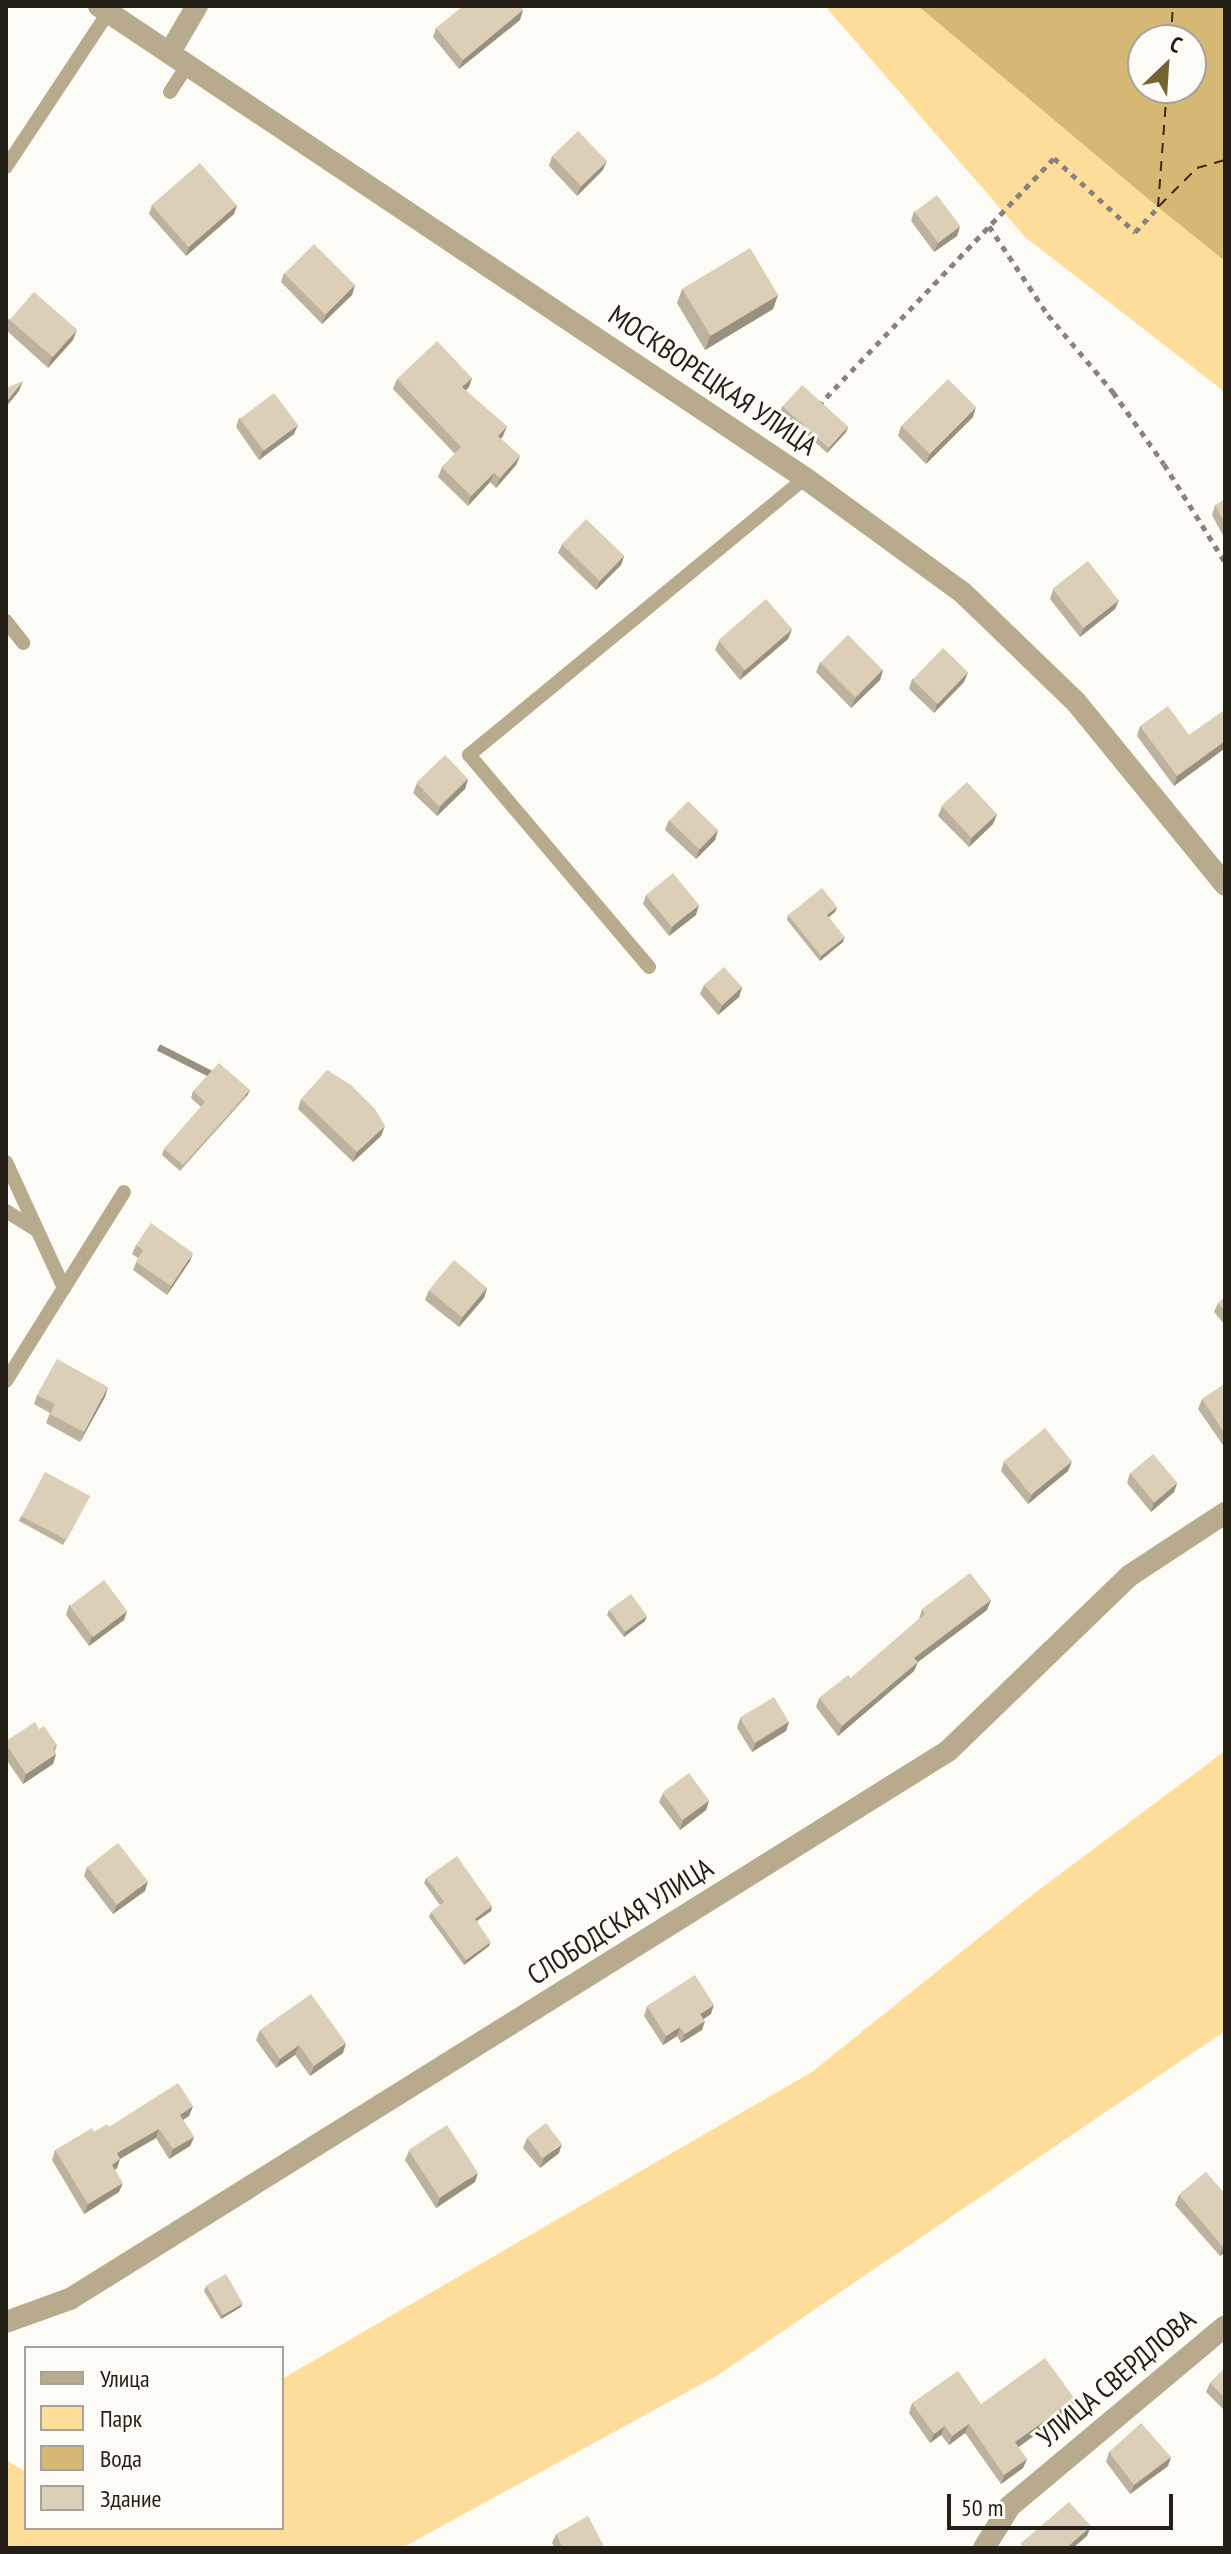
<!DOCTYPE html>
<meta charset="utf-8">
<style>
body{margin:0}
#map{position:relative;width:1231px;height:2554px;overflow:hidden;background:#fdfbf6;font-family:"PT Sans Narrow",sans-serif}
div>[style]{position:absolute}
[style*='--x']{left:calc(var(--x)*1px);top:calc(var(--y)*1px);width:calc(var(--w)*1px);rotate:calc(var(--a)*1deg)}
.green>*{inset:0;background:#fddd99}
.water>*{inset:0;background:#d6b773}
.ferry>*{height:2px;margin-top:-1px;transform-origin:0;background:repeating-linear-gradient(90deg,#392c0d 0 10px,transparent 0 18px)}
.path>*{height:5px;margin-top:-2.5px;transform-origin:0;background:repeating-linear-gradient(90deg,#88847d 0 6px,transparent 0 12px)}
.service>*{height:14px;margin:-7px;padding:0 7px;transform-origin:7px;border-radius:7px;background:#b7aa8d}
.minor>*{height:22px;margin:-11px;padding:0 11px;transform-origin:11px;border-radius:11px;background:#b7aa8d}
.wall>*{inset:0;background:#bcb29d}
.shaded-wall>*{inset:0;background:#999180;transform-origin:0 0}
.building>*{inset:0;background:#dbcfb7;transform-origin:0 0}
span{translate:-50% -50%;white-space:nowrap;text-align:center;line-height:1.15;-webkit-text-stroke:6px #fdfbf6;paint-order:stroke}
.street-label{font-size:28px;color:#231f16}
.frame{position:absolute;inset:0;border:8px solid #231f16;pointer-events:none}
.legend{position:absolute;left:24px;top:2346px;width:260px;height:184px;box-sizing:border-box;background:#fdfbf6;border:2px solid #a6a39c;margin:0;padding:10px 14px;list-style:none;font-size:24px;color:#231f16}
.legend li{display:flex;align-items:center;gap:16px;height:40px}
.legend b{width:40px;border:2px solid #a6a39c}
.north{position:absolute;left:1127px;top:24px;width:80px;height:80px;box-sizing:border-box;background:#fdfbf6;border:2px solid #a6a39c;border-radius:50%;rotate:25deg;font-size:22px;font-weight:700;line-height:32px;text-align:center;color:#231f16}
.north::after{content:'';display:block;margin:auto;width:28px;height:36px;background:#776231;clip-path:polygon(50% 0,100% 100%,50% 72%,0 100%)}
.scale{position:absolute;left:947px;top:2494px;width:226px;height:36px;box-sizing:border-box;border:4px solid #231f16;border-top:0;padding-left:10px;font-size:24px;line-height:28px;white-space:nowrap;color:#231f16;-webkit-text-stroke:6px #fdfbf6;paint-order:stroke}
</style>
<div id="map">
<div class="green">
<div style="clip-path:polygon(825px 6px,918px 6px,1225px 261px,1225px 392px,1025px 237px)"></div>
<div style="clip-path:polygon(1225px 1751px,1225px 2031px,718px 2375px,402px 2548px,6px 2548px,6px 2460px,26px 2472px,26px 2528px,282px 2528px,282px 2379px,812px 2072px,1036px 1892px)"></div>
</div>
<div class="water">
<div style="clip-path:polygon(evenodd,918px 6px,1225px 6px,1225px 261px,1158px 207px,918px 6px,1143px 40px,1191px 40px,1191px 88px,1143px 88px,1143px 40px)"></div>
</div>
<div class="ferry">
<div style="--x:1171;--y:40;--w:34;--a:-87"></div>
<div style="--x:1159;--y:206;--w:54;--a:-45"></div>
<div style="--x:1197;--y:168;--w:29;--a:-16"></div>
<div style="--x:1158;--y:207;--w:119;--a:-85.7"></div>
</div>
<div class="path">
<div style="--x:989;--y:226;--w:107;--a:56.5"></div>
<div style="--x:1048;--y:315;--w:101;--a:49.8"></div>
<div style="--x:1113;--y:392;--w:88;--a:54.7"></div>
<div style="--x:1164;--y:464;--w:115;--a:58.1"></div>
<div style="--x:818;--y:406;--w:342;--a:-46.4"></div>
<div style="--x:1054;--y:158;--w:110;--a:42.4"></div>
<div style="--x:1135;--y:232;--w:34;--a:-47"></div>
<div style="--x:787;--y:438;--w:23;--a:-45"></div>
</div>
<div class="service">
<div style="--x:170;--y:92;--w:33;--a:-57"></div>
<div style="--x:6;--y:167;--w:185;--a:-56.5"></div>
<div style="--x:6;--y:621;--w:28;--a:52"></div>
<div style="--x:649;--y:967;--w:278;--a:-130.3"></div>
<div style="--x:469;--y:755;--w:435;--a:-39.5"></div>
<div style="--x:6;--y:1162;--w:139;--a:65.3"></div>
<div style="--x:64;--y:1288;--w:113;--a:-58"></div>
<div style="--x:6;--y:1211;--w:36;--a:32"></div>
<div style="--x:6;--y:1381;--w:110;--a:-58.1"></div>
</div>
<div class="minor">
<div style="--x:99;--y:6;--w:849;--a:33.76"></div>
<div style="--x:805;--y:478;--w:194;--a:36"></div>
<div style="--x:962;--y:592;--w:158;--a:44"></div>
<div style="--x:1076;--y:702;--w:236;--a:50.8"></div>
<div style="--x:170;--y:52;--w:53;--a:-59.6"></div>
<div style="--x:6;--y:2322;--w:68;--a:-19.8"></div>
<div style="--x:70;--y:2299;--w:1035;--a:-31.97"></div>
<div style="--x:948;--y:1751;--w:252;--a:-44"></div>
<div style="--x:1129;--y:1576;--w:115;--a:-33.3"></div>
<div style="--x:984;--y:2548;--w:49;--a:-58.2"></div>
<div style="--x:1010;--y:2506;--w:280;--a:-39.9"></div>
</div>
<div class="wall">
<div style="clip-path:polygon(523px 10px,520px 20px,459px 69px,433px 37px,436px 28px)"></div>
<div style="clip-path:polygon(552px 156px,603px 170px,577px 196px,549px 166px)"></div>
<div style="clip-path:polygon(152px 205px,237px 205px,234px 214px,186px 256px,149px 214px)"></div>
<div style="clip-path:polygon(914px 211px,960px 226px,957px 236px,934px 252px,911px 221px)"></div>
<div style="clip-path:polygon(284px 273px,355px 285px,352px 295px,322px 324px,281px 282px)"></div>
<div style="clip-path:polygon(682px 289px,778px 295px,773px 309px,705px 350px,677px 303px)"></div>
<div style="clip-path:polygon(8px 319px,73px 340px,48px 368px,6px 330px)"></div>
<div style="clip-path:polygon(472px 378px,469px 387px,466px 390px,503px 436px,501px 439px,520px 456px,516px 465px,496px 488px,490px 482px,468px 506px,438px 477px,442px 467px,455px 454px,393px 389px,397px 379px)"></div>
<div style="clip-path:polygon(782px 406px,848px 427px,846px 432px,827px 453px,781px 411px)"></div>
<div style="clip-path:polygon(973px 417px,926px 464px,898px 436px,901px 426px)"></div>
<div style="clip-path:polygon(239px 418px,294px 434px,259px 460px,236px 427px)"></div>
<div style="clip-path:polygon(1225px 500px,1225px 539px,1212px 515px,1215px 505px)"></div>
<div style="clip-path:polygon(562px 544px,624px 556px,621px 565px,596px 590px,558px 553px)"></div>
<div style="clip-path:polygon(1053px 590px,1119px 600px,1115px 609px,1080px 637px,1050px 599px)"></div>
<div style="clip-path:polygon(792px 629px,788px 639px,740px 680px,715px 650px,719px 641px)"></div>
<div style="clip-path:polygon(820px 662px,883px 670px,880px 680px,851px 708px,816px 672px)"></div>
<div style="clip-path:polygon(968px 672px,964px 682px,934px 713px,909px 689px,912px 679px)"></div>
<div style="clip-path:polygon(1225px 710px,1225px 750px,1224px 749px,1174px 786px,1137px 736px,1140px 726px,1189px 735px)"></div>
<div style="clip-path:polygon(468px 779px,465px 789px,437px 816px,413px 793px,417px 783px)"></div>
<div style="clip-path:polygon(942px 806px,997px 814px,993px 824px,969px 847px,938px 816px)"></div>
<div style="clip-path:polygon(669px 820px,718px 830px,715px 840px,696px 859px,665px 830px)"></div>
<div style="clip-path:polygon(646px 895px,696px 915px,669px 936px,643px 904px)"></div>
<div style="clip-path:polygon(837px 907px,835px 912px,829px 917px,843px 942px,820px 961px,787px 920px,788px 915px)"></div>
<div style="clip-path:polygon(704px 985px,742px 987px,739px 997px,718px 1015px,700px 994px)"></div>
<div style="clip-path:polygon(250px 1090px,247px 1096px,180px 1171px,162px 1155px,164px 1149px,201px 1107px,191px 1098px,193px 1091px)"></div>
<div style="clip-path:polygon(301px 1099px,381px 1136px,353px 1162px,298px 1109px)"></div>
<div style="clip-path:polygon(136px 1245px,190px 1261px,167px 1295px,133px 1270px,138px 1258px,132px 1254px)"></div>
<div style="clip-path:polygon(487px 1288px,484px 1298px,459px 1327px,425px 1300px,429px 1290px)"></div>
<div style="clip-path:polygon(1225px 1297px,1225px 1325px,1214px 1312px,1218px 1303px)"></div>
<div style="clip-path:polygon(1225px 1384px,1225px 1448px,1198px 1409px,1202px 1399px)"></div>
<div style="clip-path:polygon(108px 1387px,105px 1397px,80px 1442px,46px 1423px,50px 1413px,34px 1404px,37px 1395px)"></div>
<div style="clip-path:polygon(1004px 1461px,1072px 1461px,1068px 1471px,1028px 1504px,1001px 1471px)"></div>
<div style="clip-path:polygon(1130px 1473px,1177px 1483px,1174px 1492px,1151px 1512px,1127px 1483px)"></div>
<div style="clip-path:polygon(90px 1496px,63px 1545px,19px 1521px,21px 1516px)"></div>
<div style="clip-path:polygon(991px 1600px,987px 1610px,918px 1662px,914px 1671px,838px 1736px,816px 1707px,819px 1698px,851px 1678px,919px 1619px,922px 1609px)"></div>
<div style="clip-path:polygon(69px 1605px,127px 1611px,124px 1620px,89px 1646px,66px 1615px)"></div>
<div style="clip-path:polygon(609px 1610px,645px 1621px,624px 1637px,607px 1615px)"></div>
<div style="clip-path:polygon(740px 1718px,789px 1722px,786px 1731px,752px 1752px,737px 1728px)"></div>
<div style="clip-path:polygon(39px 1729px,57px 1745px,55px 1751px,56px 1754px,53px 1764px,23px 1784px,6px 1759px,6px 1741px)"></div>
<div style="clip-path:polygon(663px 1793px,709px 1801px,706px 1810px,680px 1830px,659px 1802px)"></div>
<div style="clip-path:polygon(87px 1867px,145px 1891px,113px 1914px,84px 1876px)"></div>
<div style="clip-path:polygon(426px 1878px,491px 1911px,477px 1921px,489px 1946px,464px 1965px,429px 1917px,431px 1912px,440px 1905px,424px 1883px)"></div>
<div style="clip-path:polygon(647px 2006px,711px 2014px,704px 2019px,702px 2030px,681px 2043px,677px 2036px,663px 2045px,644px 2016px)"></div>
<div style="clip-path:polygon(260px 2030px,343px 2053px,310px 2076px,295px 2055px,276px 2068px,256px 2040px)"></div>
<div style="clip-path:polygon(193px 2106px,189px 2116px,183px 2120px,194px 2137px,190px 2146px,169px 2159px,156px 2138px,120px 2159px,117px 2168px,115px 2170px,119px 2192px,84px 2214px,52px 2160px,55px 2150px,94px 2132px,109px 2127px)"></div>
<div style="clip-path:polygon(527px 2138px,559px 2153px,540px 2168px,523px 2148px)"></div>
<div style="clip-path:polygon(409px 2151px,475px 2182px,436px 2208px,405px 2160px)"></div>
<div style="clip-path:polygon(1206px 2172px,1225px 2252px,1220px 2256px,1175px 2205px,1179px 2195px)"></div>
<div style="clip-path:polygon(206px 2286px,241px 2307px,221px 2319px,204px 2291px)"></div>
<div style="clip-path:polygon(1225px 2368px,1225px 2411px,1206px 2392px,1210px 2383px)"></div>
<div style="clip-path:polygon(1075px 2399px,1072px 2408px,1018px 2447px,1027px 2459px,1023px 2468px,1001px 2484px,965px 2433px,949px 2445px,941px 2435px,930px 2443px,909px 2413px,912px 2403px,981px 2404px)"></div>
<div style="clip-path:polygon(1109px 2452px,1171px 2457px,1168px 2466px,1130px 2494px,1106px 2462px)"></div>
<div style="clip-path:polygon(556px 2534px,605px 2548px,555px 2548px,552px 2543px)"></div>
</div>
<div class="shaded-wall">
<div style="clip-path:polygon(523px 10px,520px 20px,459px 69px,463px 60px)"></div>
<div style="clip-path:polygon(607px 161px,603px 170px,577px 196px,581px 186px)"></div>
<div style="clip-path:polygon(237px 205px,234px 214px,186px 256px,189px 247px)"></div>
<div style="clip-path:polygon(960px 226px,957px 236px,934px 252px,938px 243px)"></div>
<div style="clip-path:polygon(355px 285px,352px 295px,322px 324px,326px 314px)"></div>
<div style="clip-path:polygon(778px 295px,773px 309px,705px 350px,710px 336px)"></div>
<div style="clip-path:polygon(77px 330px,73px 340px,48px 368px,51px 358px)"></div>
<div style="clip-path:polygon(472px 378px,469px 387px,459px 397px,462px 387px)"></div>
<div style="clip-path:polygon(23px 381px,19px 391px,6px 407px,6px 402px)"></div>
<div style="clip-path:polygon(976px 407px,973px 417px,926px 464px,929px 455px)"></div>
<div style="clip-path:polygon(298px 425px,294px 434px,259px 460px,263px 450px)"></div>
<div style="clip-path:polygon(507px 426px,503px 436px,495px 446px,498px 436px)"></div>
<div style="clip-path:polygon(848px 427px,846px 432px,827px 453px,829px 448px)"></div>
<div style="clip-path:polygon(520px 456px,516px 465px,496px 488px,500px 478px)"></div>
<div style="clip-path:polygon(494px 473px,490px 482px,468px 506px,471px 496px)"></div>
<div style="clip-path:polygon(624px 556px,621px 565px,596px 590px,600px 581px)"></div>
<div style="clip-path:polygon(1119px 600px,1115px 609px,1080px 637px,1084px 628px)"></div>
<div style="clip-path:polygon(792px 629px,788px 639px,740px 680px,744px 670px)"></div>
<div style="clip-path:polygon(883px 670px,880px 680px,851px 708px,855px 699px)"></div>
<div style="clip-path:polygon(968px 672px,964px 682px,934px 713px,937px 704px)"></div>
<div style="clip-path:polygon(1225px 741px,1224px 749px,1174px 786px,1177px 776px)"></div>
<div style="clip-path:polygon(468px 779px,465px 789px,437px 816px,440px 807px)"></div>
<div style="clip-path:polygon(997px 814px,993px 824px,969px 847px,972px 837px)"></div>
<div style="clip-path:polygon(718px 830px,715px 840px,696px 859px,699px 850px)"></div>
<div style="clip-path:polygon(699px 905px,696px 915px,669px 936px,672px 927px)"></div>
<div style="clip-path:polygon(837px 907px,835px 912px,825px 920px,827px 915px)"></div>
<div style="clip-path:polygon(845px 937px,843px 942px,820px 961px,821px 956px)"></div>
<div style="clip-path:polygon(742px 987px,739px 997px,718px 1015px,722px 1006px)"></div>
<div style="left:250px;top:1090px;width:7px;height:101px;rotate:117deg"></div>
<div style="clip-path:polygon(385px 1126px,381px 1136px,353px 1162px,357px 1152px)"></div>
<div style="clip-path:polygon(193px 1253px,190px 1261px,167px 1295px,171px 1286px)"></div>
<div style="clip-path:polygon(487px 1288px,484px 1298px,459px 1327px,462px 1318px)"></div>
<div style="clip-path:polygon(108px 1387px,105px 1397px,80px 1442px,84px 1432px)"></div>
<div style="clip-path:polygon(1072px 1461px,1068px 1471px,1028px 1504px,1032px 1494px)"></div>
<div style="clip-path:polygon(1177px 1483px,1174px 1492px,1151px 1512px,1154px 1502px)"></div>
<div style="clip-path:polygon(991px 1600px,987px 1610px,918px 1662px,914px 1671px,838px 1736px,842px 1726px,914px 1658px)"></div>
<div style="clip-path:polygon(127px 1611px,124px 1620px,89px 1646px,92px 1636px)"></div>
<div style="clip-path:polygon(647px 1616px,645px 1621px,624px 1637px,625px 1632px)"></div>
<div style="clip-path:polygon(789px 1722px,786px 1731px,752px 1752px,756px 1743px)"></div>
<div style="clip-path:polygon(56px 1754px,53px 1764px,23px 1784px,26px 1774px)"></div>
<div style="clip-path:polygon(709px 1801px,706px 1810px,680px 1830px,683px 1820px)"></div>
<div style="clip-path:polygon(148px 1881px,145px 1891px,113px 1914px,117px 1905px)"></div>
<div style="clip-path:polygon(492px 1906px,491px 1911px,474px 1923px,475px 1919px)"></div>
<div style="clip-path:polygon(491px 1942px,489px 1946px,464px 1965px,466px 1960px)"></div>
<div style="clip-path:polygon(714px 2005px,711px 2014px,697px 2023px,700px 2014px)"></div>
<div style="clip-path:polygon(705px 2021px,702px 2030px,681px 2043px,685px 2034px)"></div>
<div style="clip-path:polygon(680px 2027px,677px 2036px,663px 2045px,666px 2036px)"></div>
<div style="clip-path:polygon(346px 2043px,343px 2053px,310px 2076px,314px 2066px)"></div>
<div style="clip-path:polygon(299px 2045px,295px 2055px,276px 2068px,280px 2059px)"></div>
<div style="clip-path:polygon(193px 2106px,189px 2116px,176px 2124px,180px 2115px)"></div>
<div style="clip-path:polygon(159px 2129px,156px 2138px,113px 2163px,117px 2153px)"></div>
<div style="clip-path:polygon(194px 2137px,190px 2146px,169px 2159px,173px 2149px)"></div>
<div style="clip-path:polygon(562px 2144px,559px 2153px,540px 2168px,544px 2158px)"></div>
<div style="clip-path:polygon(120px 2159px,117px 2168px,108px 2174px,112px 2165px)"></div>
<div style="clip-path:polygon(478px 2173px,475px 2182px,436px 2208px,440px 2198px)"></div>
<div style="clip-path:polygon(123px 2183px,119px 2192px,84px 2214px,88px 2204px)"></div>
<div style="clip-path:polygon(1225px 2245px,1225px 2252px,1220px 2256px,1223px 2247px)"></div>
<div style="clip-path:polygon(243px 2303px,241px 2307px,221px 2319px,223px 2314px)"></div>
<div style="clip-path:polygon(1075px 2399px,1072px 2408px,1012px 2452px,1015px 2442px)"></div>
<div style="clip-path:polygon(969px 2424px,965px 2433px,949px 2445px,952px 2436px)"></div>
<div style="clip-path:polygon(945px 2426px,941px 2435px,930px 2443px,934px 2434px)"></div>
<div style="clip-path:polygon(1171px 2457px,1168px 2466px,1130px 2494px,1134px 2485px)"></div>
<div style="clip-path:polygon(1027px 2459px,1023px 2468px,1001px 2484px,1004px 2475px)"></div>
<div style="clip-path:polygon(1091px 2526px,1087px 2536px,1073px 2548px,1066px 2548px)"></div>
</div>
<div class="building">
<div style="clip-path:polygon(463px 6px,520px 6px,523px 10px,463px 60px,436px 28px)"></div>
<div style="left:578px;top:131px;width:42px;height:36px;rotate:46deg"></div>
<div style="left:200px;top:163px;width:56px;height:64px;rotate:49deg"></div>
<div style="left:937px;top:195px;width:39px;height:28px;rotate:53deg"></div>
<div style="left:314px;top:244px;width:58px;height:42px;rotate:45deg"></div>
<div style="left:750px;top:248px;width:55px;height:79px;rotate:59deg"></div>
<div style="left:34px;top:292px;width:57px;height:37px;rotate:41deg"></div>
<div style="clip-path:polygon(437px 341px,472px 378px,462px 387px,507px 426px,498px 436px,520px 456px,500px 478px,494px 473px,471px 496px,442px 467px,461px 447px,397px 379px)"></div>
<div style="left:948px;top:379px;width:40px;height:66px;rotate:45deg"></div>
<div style="clip-path:polygon(23px 381px,6px 402px,6px 388px)"></div>
<div style="left:802px;top:385px;width:62px;height:29px;rotate:42deg"></div>
<div style="left:274px;top:393px;width:40px;height:43px;rotate:53deg"></div>
<div style="clip-path:polygon(1225px 500px,1225px 523px,1215px 505px)"></div>
<div style="left:586px;top:519px;width:53px;height:35px;rotate:44deg"></div>
<div style="left:1088px;top:561px;width:50px;height:45px;rotate:52deg"></div>
<div style="left:766px;top:599px;width:40px;height:63px;rotate:49deg"></div>
<div style="left:848px;top:635px;width:49px;height:39px;rotate:45deg"></div>
<div style="left:943px;top:648px;width:35px;height:44px;rotate:44deg"></div>
<div style="clip-path:polygon(1168px 706px,1189px 735px,1225px 710px,1225px 741px,1177px 776px,1140px 726px)"></div>
<div style="left:445px;top:755px;width:33px;height:40px;rotate:46deg"></div>
<div style="left:967px;top:782px;width:44px;height:35px;rotate:47deg"></div>
<div style="left:688px;top:801px;width:42px;height:27px;rotate:44deg"></div>
<div style="left:673px;top:873px;width:41px;height:35px;rotate:51deg"></div>
<div style="clip-path:polygon(822px 888px,837px 907px,827px 915px,845px 937px,821px 956px,788px 915px)"></div>
<div style="left:724px;top:967px;width:27px;height:27px;rotate:48deg"></div>
<div style="clip-path:polygon(219px 1063px,250px 1090px,183px 1165px,164px 1149px,205px 1102px,193px 1091px)"></div>
<div style="clip-path:polygon(327px 1070px,351px 1085px,375px 1109px,385px 1126px,357px 1152px,301px 1099px)"></div>
<div style="clip-path:polygon(151px 1223px,193px 1253px,171px 1286px,136px 1262px,143px 1250px,136px 1245px)"></div>
<div style="left:454px;top:1260px;width:43px;height:39px;rotate:40deg"></div>
<div style="clip-path:polygon(1225px 1297px,1225px 1311px,1218px 1303px)"></div>
<div style="clip-path:polygon(57px 1359px,108px 1387px,84px 1432px,50px 1414px,55px 1404px,37px 1395px)"></div>
<div style="clip-path:polygon(1225px 1384px,1225px 1434px,1202px 1399px)"></div>
<div style="left:1045px;top:1428px;width:43px;height:53px;rotate:51deg"></div>
<div style="left:1153px;top:1454px;width:38px;height:30px;rotate:50deg"></div>
<div style="left:45px;top:1472px;width:51px;height:50px;rotate:28deg"></div>
<div style="clip-path:polygon(970px 1573px,991px 1600px,914px 1658px,918px 1662px,842px 1726px,819px 1698px,848px 1675px,851px 1678px,925px 1614px,922px 1609px)"></div>
<div style="left:104px;top:1580px;width:39px;height:43px;rotate:53deg"></div>
<div style="left:631px;top:1594px;width:27px;height:27px;rotate:54deg"></div>
<div style="left:774px;top:1697px;width:29px;height:40px;rotate:59deg"></div>
<div style="clip-path:polygon(35px 1722px,39px 1729px,44px 1726px,57px 1745px,53px 1748px,56px 1754px,26px 1774px,6px 1744px,6px 1741px)"></div>
<div style="left:689px;top:1773px;width:34px;height:33px;rotate:54deg"></div>
<div style="left:118px;top:1843px;width:48px;height:39px;rotate:52deg"></div>
<div style="clip-path:polygon(457px 1856px,492px 1906px,475px 1919px,491px 1942px,466px 1960px,431px 1912px,444px 1902px,426px 1878px)"></div>
<div style="clip-path:polygon(695px 1975px,714px 2005px,700px 2014px,705px 2021px,685px 2034px,680px 2027px,666px 2036px,647px 2006px)"></div>
<div style="clip-path:polygon(311px 1994px,346px 2043px,314px 2066px,299px 2045px,280px 2059px,260px 2030px)"></div>
<div style="clip-path:polygon(178px 2083px,193px 2106px,180px 2115px,194px 2137px,173px 2149px,159px 2129px,117px 2153px,120px 2159px,112px 2165px,123px 2183px,88px 2204px,55px 2150px,92px 2128px,94px 2132px,107px 2124px,109px 2127px)"></div>
<div style="left:546px;top:2123px;width:26px;height:24px;rotate:53deg"></div>
<div style="left:447px;top:2125px;width:57px;height:46px;rotate:57deg"></div>
<div style="clip-path:polygon(1206px 2172px,1225px 2194px,1225px 2245px,1223px 2247px,1179px 2195px)"></div>
<div style="left:226px;top:2274px;width:34px;height:23px;rotate:60deg"></div>
<div style="clip-path:polygon(1045px 2358px,1075px 2399px,1015px 2442px,1027px 2459px,1004px 2475px,969px 2424px,952px 2436px,945px 2426px,934px 2434px,912px 2403px,958px 2371px,981px 2404px)"></div>
<div style="clip-path:polygon(1225px 2368px,1225px 2398px,1210px 2383px)"></div>
<div style="clip-path:polygon(1141px 2423px,1171px 2457px,1134px 2485px,1109px 2452px)"></div>
<div style="clip-path:polygon(1069px 2502px,1091px 2526px,1066px 2548px,1024px 2548px,1020px 2544px)"></div>
<div style="clip-path:polygon(588px 2516px,605px 2548px,563px 2548px,556px 2534px)"></div>
</div>
<div class="street-label">
<span style="left:713px;top:380px;rotate:34deg">МОСКВОРЕЦКАЯ УЛИЦА</span>
<span style="left:620px;top:1921px;rotate:-32deg">СЛОБОДСКАЯ УЛИЦА</span>
<span style="left:1116px;top:2378px;rotate:-40deg">УЛИЦА СВЕРДЛОВА</span>
</div>
<div class="frame"></div>
<ul class="legend">
<li><b style="height:10px;background:#b7aa8d"></b>Улица</li>
<li><b style="height:22px;background:#fddd99"></b>Парк</li>
<li><b style="height:22px;background:#d6b773"></b>Вода</li>
<li><b style="height:22px;background:#dbcfb7"></b>Здание</li>
</ul>
<div class="north">С</div>
<div class="scale">50 m</div>
</div>
